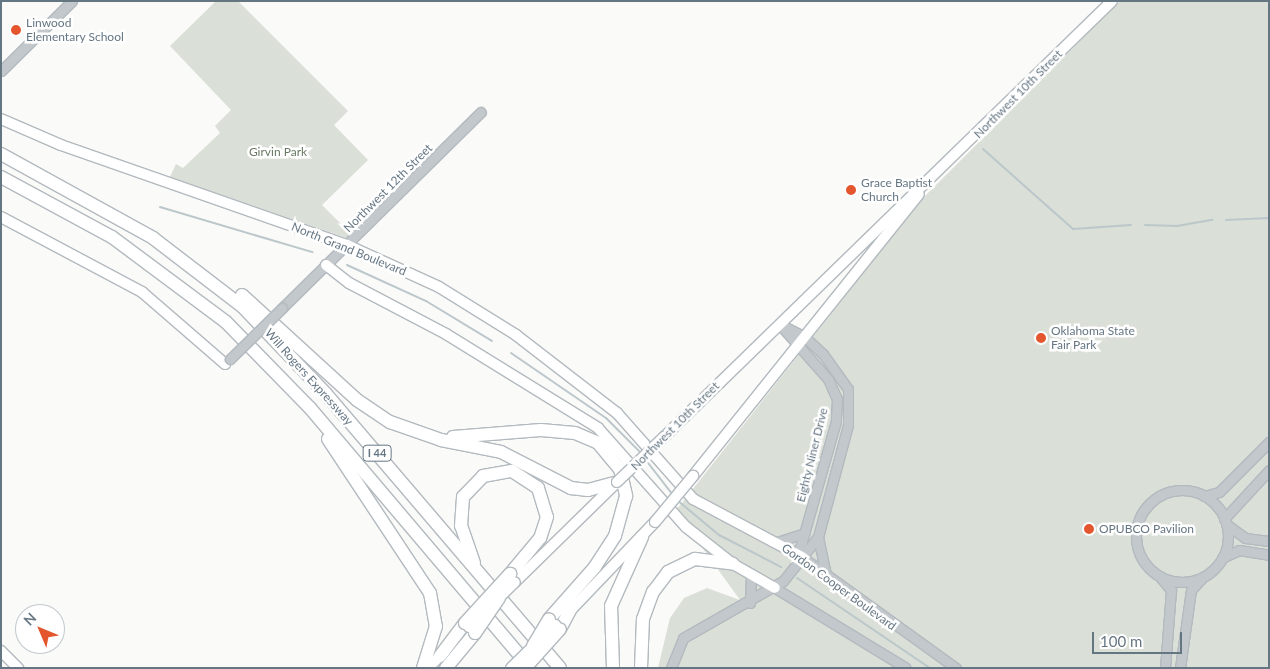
<!DOCTYPE html>
<style>
body{margin:0}
#map{position:relative;width:1270px;height:669px;overflow:hidden;background:#fafaf8;font-family:Lato,sans-serif}
div>[style]{position:absolute}
[style*='--x']{left:calc(var(--x)*1px);top:calc(var(--y)*1px);width:calc(var(--w)*1px);rotate:calc(var(--a)*1deg)}
.green>*{inset:0;background:#dadfd7}
.stream>*{height:2px;margin:-1px;padding:0 1px;transform-origin:1px;border-radius:1px;background:#bbc7cb}
.roads{filter:drop-shadow(1px 0 #b3babf) drop-shadow(-1px 0 #b3babf) drop-shadow(0 1px #b3babf) drop-shadow(0 -1px #b3babf)}
.tertiary>*{height:9px;margin:-4.5px;padding:0 4.5px;transform-origin:4.5px;border-radius:4.5px;background:#c3c8cc}
.tertiary>.ring{margin:-4.5px;padding:0;box-sizing:content-box;background:none;border:9px solid #c3c8cc;border-radius:50%}
.secondary>*{height:10px;margin:-5px;padding:0 5px;transform-origin:5px;border-radius:5px;background:#fff}
.motorway>*{height:12px;margin:-6px;padding:0 6px;transform-origin:6px;border-radius:6px;background:#fff}
.bridges{filter:drop-shadow(1px 0 #b3babf) drop-shadow(-1px 0 #b3babf) drop-shadow(0 1px #b3babf) drop-shadow(0 -1px #b3babf)}
.tertiary-bridge>*{height:9px;margin:-4.5px;padding:0 4.5px;transform-origin:4.5px;border-radius:4.5px;background:#c3c8cc}
.secondary-bridge>*{height:10px;margin:-5px;padding:0 5px;transform-origin:5px;border-radius:5px;background:#fff}
.motorway-bridge>*{height:12px;margin:-6px;padding:0 6px;transform-origin:6px;border-radius:6px;background:#fff}
.dots>*{width:14px;height:14px;translate:-50% -50%;box-sizing:border-box;border:2px solid #fff;border-radius:50%}
span{translate:-50% -50%;white-space:nowrap;text-align:center;line-height:1.15;-webkit-text-stroke:5px #fff;paint-order:stroke}
.shield-label span{padding:1px 4px;background:#fff;border:1px solid;border-radius:4px;-webkit-text-stroke-width:0}
.shield-label{font-size:11px;color:#657683;font-weight:700}
.poi-label{font-size:12px;color:#657683}
.left{translate:0 -50%;text-align:left}
.street-label{font-size:12px;color:#657683}
.park-label{font-size:12px;color:#687a64}
.frame{position:absolute;inset:0;border:2px solid #657683;pointer-events:none}
.north{position:absolute;left:15px;top:604px;width:50px;height:50px;box-sizing:border-box;background:#fff;border:1px solid #c1c8cd;border-radius:50%;rotate:315deg;font-size:14px;font-weight:700;line-height:20px;text-align:center;color:#657683}
.north::after{content:'';display:block;margin:auto;width:18px;height:22px;background:#e4572e;clip-path:polygon(50% 0,100% 100%,50% 72%,0 100%)}
.scale{position:absolute;left:1092px;top:632px;width:90px;height:22px;box-sizing:border-box;border:2px solid #657683;border-top:0;padding-left:6px;font-size:15px;line-height:18px;white-space:nowrap;color:#657683;-webkit-text-stroke:4px #fff;paint-order:stroke}
</style>
<div id="map">
<div class="green">
<div style="clip-path:polygon(216px 1px,238px 1px,348px 111px,334px 125px,368px 160px,322px 205px,351px 234px,347px 238px,170px 177px,176px 164px,183px 168px,220px 133px,215px 126px,231px 110px,170px 46px)"></div>
<div style="clip-path:polygon(1120px 1px,1269px 1px,1269px 668px,658px 668px,670px 618px,684px 598px,707px 588px,740px 600px,701px 546px,670px 518px,920px 201px)"></div>
</div>
<div class="stream">
<div style="--x:983;--y:149;--w:120;--a:41.6"></div>
<div style="--x:1073;--y:229;--w:58;--a:-3.9"></div>
<div style="--x:160;--y:207;--w:159;--a:16.5"></div>
<div style="--x:1226;--y:220;--w:43;--a:-2.7"></div>
<div style="--x:1145;--y:225;--w:32;--a:2"></div>
<div style="--x:1177;--y:226;--w:36;--a:-10"></div>
<div style="--x:347;--y:265;--w:87;--a:24.5"></div>
<div style="--x:426;--y:301;--w:77;--a:31.2"></div>
<div style="--x:511;--y:353;--w:115;--a:34.4"></div>
<div style="--x:606;--y:418;--w:49;--a:45"></div>
<div style="--x:645;--y:459;--w:46;--a:52.1"></div>
<div style="--x:677;--y:500;--w:55;--a:39.8"></div>
<div style="--x:719;--y:535;--w:70;--a:27.3"></div>
<div style="--x:797;--y:578;--w:161;--a:34.1"></div>
</div>
<div class="roads">
<div class="tertiary">
<div style="--x:1;--y:71;--w:100;--a:-44.6"></div>
<div style="--x:282;--y:308;--w:279;--a:-44.6"></div>
<div style="--x:782;--y:327;--w:69;--a:48.5"></div>
<div style="--x:828;--y:379;--w:22;--a:66"></div>
<div style="--x:837;--y:399;--w:22;--a:93"></div>
<div style="--x:836;--y:421;--w:132;--a:105.8"></div>
<div style="--x:800;--y:548;--w:9;--a:77"></div>
<div class="ring" style="left:1136px;top:490px;width:83px;height:83px"></div>
<div style="--x:1204;--y:496;--w:16;--a:-15"></div>
<div style="--x:1219;--y:492;--w:71;--a:-45"></div>
<div style="--x:1224;--y:519;--w:67;--a:-47.4"></div>
<div style="--x:1226;--y:524;--w:24;--a:36"></div>
<div style="--x:1245;--y:538;--w:24;--a:7"></div>
<div style="--x:818;--y:537;--w:39;--a:78"></div>
<div style="--x:777;--y:542;--w:29;--a:-18"></div>
<div style="--x:802;--y:557;--w:190;--a:35.8"></div>
<div style="--x:1222;--y:558;--w:19;--a:-25"></div>
<div style="--x:1239;--y:550;--w:30;--a:9"></div>
<div style="--x:1161;--y:578;--w:16;--a:50"></div>
<div style="--x:1171;--y:590;--w:78;--a:94.4"></div>
<div style="--x:775;--y:588;--w:153;--a:31.4"></div>
<div style="--x:750;--y:603;--w:28;--a:-88"></div>
<div style="--x:671;--y:668;--w:32;--a:-68"></div>
<div style="--x:683;--y:638;--w:115;--a:-29.7"></div>
<div style="--x:783;--y:581;--w:56;--a:-51.5"></div>
<div style="--x:818;--y:537;--w:116;--a:-75"></div>
<div style="--x:848;--y:425;--w:36;--a:-90"></div>
<div style="--x:848;--y:389;--w:43;--a:-125.5"></div>
<div style="--x:823;--y:354;--w:25;--a:-137"></div>
<div style="--x:805;--y:337;--w:29;--a:-153"></div>
<div style="--x:1180;--y:668;--w:79;--a:-82"></div>
<div style="--x:1191;--y:590;--w:16;--a:-47"></div>
</div>
<div class="secondary">
<div style="--x:1;--y:119;--w:65;--a:23.4"></div>
<div style="--x:61;--y:145;--w:303;--a:19.3"></div>
<div style="--x:347;--y:245;--w:101;--a:24.5"></div>
<div style="--x:439;--y:287;--w:91;--a:31.9"></div>
<div style="--x:516;--y:335;--w:128;--a:37.7"></div>
<div style="--x:617;--y:413;--w:115;--a:48.5"></div>
<div style="--x:693;--y:499;--w:123;--a:28"></div>
<div style="--x:1;--y:217;--w:160;--a:28"></div>
<div style="--x:142;--y:292;--w:110;--a:40.9"></div>
<div style="--x:326;--y:265;--w:29;--a:38"></div>
<div style="--x:349;--y:283;--w:110;--a:27.7"></div>
<div style="--x:446;--y:334;--w:179;--a:31.7"></div>
<div style="--x:598;--y:428;--w:132;--a:48.4"></div>
<div style="--x:686;--y:527;--w:60;--a:38.2"></div>
<div style="--x:733;--y:564;--w:48;--a:29.7"></div>
<div style="--x:664;--y:437;--w:625;--a:-44.22"></div>
<div style="--x:693;--y:476;--w:361;--a:-51.3"></div>
<div style="--x:515;--y:582;--w:143;--a:-44.4"></div>
<div style="--x:566;--y:615;--w:129;--a:-46.3"></div>
<div style="--x:1;--y:651;--w:24;--a:45"></div>
<div style="--x:428;--y:668;--w:24;--a:-45"></div>
</div>
<div class="motorway">
<div style="--x:1;--y:154;--w:174;--a:28.9"></div>
<div style="--x:153;--y:238;--w:113;--a:37.5"></div>
<div style="--x:243;--y:307;--w:120;--a:46.3"></div>
<div style="--x:326;--y:394;--w:360;--a:49.5"></div>
<div style="--x:1;--y:177;--w:126;--a:28.4"></div>
<div style="--x:112;--y:237;--w:142;--a:36.7"></div>
<div style="--x:226;--y:322;--w:120;--a:45.7"></div>
<div style="--x:310;--y:408;--w:338;--a:49.7"></div>
<div style="--x:242;--y:295;--w:156;--a:42.4"></div>
<div style="--x:357;--y:400;--w:40;--a:34"></div>
<div style="--x:390;--y:422;--w:54;--a:19.4"></div>
<div style="--x:441;--y:440;--w:61;--a:11.3"></div>
<div style="--x:501;--y:452;--w:79;--a:27.2"></div>
<div style="--x:571;--y:488;--w:17;--a:7"></div>
<div style="--x:588;--y:490;--w:30;--a:-15"></div>
<div style="--x:453;--y:437;--w:88;--a:-4.5"></div>
<div style="--x:541;--y:430;--w:34;--a:5"></div>
<div style="--x:575;--y:433;--w:25;--a:23"></div>
<div style="--x:598;--y:443;--w:34;--a:50"></div>
<div style="--x:620;--y:469;--w:28;--a:77"></div>
<div style="--x:626;--y:496;--w:41;--a:105.4"></div>
<div style="--x:615;--y:536;--w:37;--a:123"></div>
<div style="--x:595;--y:567;--w:69;--a:131.5"></div>
<div style="--x:328;--y:439;--w:185;--a:56.5"></div>
<div style="--x:430;--y:593;--w:34;--a:80"></div>
<div style="--x:436;--y:626;--w:44;--a:107.2"></div>
<div style="--x:474;--y:563;--w:39;--a:-109"></div>
<div style="--x:461;--y:526;--w:29;--a:-86"></div>
<div style="--x:463;--y:497;--w:29;--a:-46"></div>
<div style="--x:483;--y:476;--w:29;--a:-10"></div>
<div style="--x:512;--y:471;--w:31;--a:33"></div>
<div style="--x:538;--y:488;--w:30;--a:73"></div>
<div style="--x:547;--y:517;--w:22;--a:108"></div>
<div style="--x:540;--y:538;--w:47;--a:129.8"></div>
<div style="--x:560;--y:629;--w:21;--a:-62"></div>
<div style="--x:440;--y:656;--w:41;--a:-52.9"></div>
<div style="--x:446;--y:668;--w:45;--a:-50.4"></div>
<div style="--x:613;--y:668;--w:62;--a:-91.8"></div>
<div style="--x:611;--y:606;--w:76;--a:-65.8"></div>
<div style="--x:641;--y:668;--w:49;--a:-87.7"></div>
<div style="--x:643;--y:619;--w:29;--a:-70"></div>
<div style="--x:653;--y:592;--w:25;--a:-53"></div>
<div style="--x:668;--y:572;--w:30;--a:-26"></div>
<div style="--x:695;--y:559;--w:38;--a:7"></div>
</div>
</div>
<div class="bridges">
<div class="tertiary-bridge">
<div style="--x:230;--y:359;--w:73;--a:-44.4"></div>
</div>
<div class="secondary-bridge">
<div style="--x:617;--y:482;--w:65;--a:-43.8"></div>
<div style="--x:655;--y:522;--w:60;--a:-50.4"></div>
<div style="--x:469;--y:627;--w:64;--a:-44.4"></div>
<div style="--x:511;--y:668;--w:62;--a:-44.3"></div>
</div>
<div class="motorway-bridge">
<div style="--x:465;--y:623;--w:67;--a:-47.4"></div>
<div style="--x:475;--y:633;--w:42;--a:-55.6"></div>
<div style="--x:533;--y:646;--w:31;--a:-59"></div>
<div style="--x:525;--y:668;--w:52;--a:-48.1"></div>
</div>
</div>
<div class="dots">
<div style="left:16px;top:30px;background:#e4572e"></div>
<div style="left:851px;top:190px;background:#e4572e"></div>
<div style="left:1041px;top:338px;background:#e4572e"></div>
<div style="left:1089px;top:529px;background:#e4572e"></div>
</div>
<div class="shield-label">
<span style="left:377px;top:453px">I 44</span>
</div>
<div class="poi-label">
<span class="left" style="left:26px;top:30px">Linwood<br>Elementary School</span>
<span class="left" style="left:861px;top:190px">Grace Baptist<br>Church</span>
<span class="left" style="left:1051px;top:338px">Oklahoma State<br>Fair Park</span>
<span class="left" style="left:1099px;top:529px">OPUBCO Pavilion</span>
</div>
<div class="street-label">
<span style="left:1018px;top:94px;rotate:-45deg">Northwest 10th Street</span>
<span style="left:388px;top:188px;rotate:-45deg">Northwest 12th Street</span>
<span style="left:349px;top:249px;rotate:22deg">North Grand Boulevard</span>
<span style="left:309px;top:377px;rotate:48deg">Will Rogers Expressway</span>
<span style="left:675px;top:426px;rotate:-45deg">Northwest 10th Street</span>
<span style="left:812px;top:455px;rotate:-76deg">Eighty Niner Drive</span>
<span style="left:839px;top:587px;rotate:36deg">Gordon Cooper Boulevard</span>
</div>
<div class="park-label">
<span style="left:278px;top:152px">Girvin Park</span>
</div>
<div class="frame"></div>
<div class="north">N</div>
<div class="scale">100 m</div>
</div>
